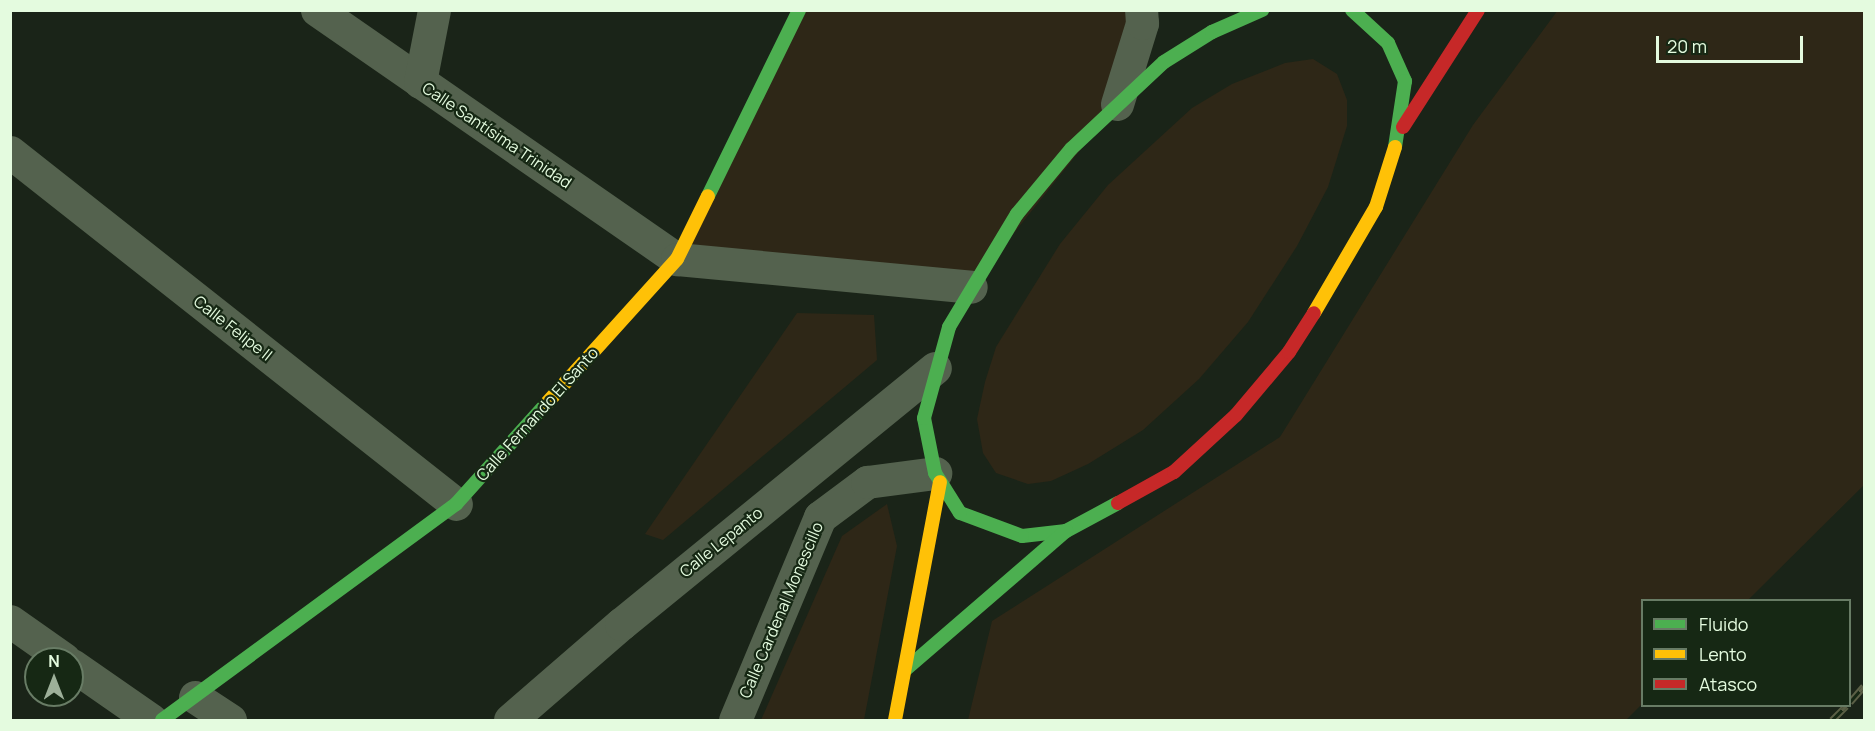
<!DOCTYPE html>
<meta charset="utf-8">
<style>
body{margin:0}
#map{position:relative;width:1875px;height:731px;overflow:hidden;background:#1a2418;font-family:Manrope,sans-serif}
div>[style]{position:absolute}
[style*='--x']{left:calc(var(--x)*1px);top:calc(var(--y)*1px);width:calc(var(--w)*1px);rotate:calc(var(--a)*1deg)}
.green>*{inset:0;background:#2e2717}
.street>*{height:33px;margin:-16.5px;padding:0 16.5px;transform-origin:16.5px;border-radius:16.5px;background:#54624e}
.fast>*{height:14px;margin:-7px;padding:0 7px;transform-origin:7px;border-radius:7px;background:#4caf50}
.slow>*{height:14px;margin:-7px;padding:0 7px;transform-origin:7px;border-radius:7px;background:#ffc107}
.jam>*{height:14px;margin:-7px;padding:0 7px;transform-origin:7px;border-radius:7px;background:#c62828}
.rail>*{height:7px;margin-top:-3.5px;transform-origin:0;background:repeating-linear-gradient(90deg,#162814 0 14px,#5b6046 0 28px);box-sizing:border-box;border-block:2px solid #5b6046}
span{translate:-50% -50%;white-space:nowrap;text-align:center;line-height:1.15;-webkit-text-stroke:4.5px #162814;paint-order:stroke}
.street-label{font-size:16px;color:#e4fbdf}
.frame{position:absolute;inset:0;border:12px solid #e4fbdf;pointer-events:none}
.legend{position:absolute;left:1641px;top:599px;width:210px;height:108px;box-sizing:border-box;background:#162814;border:2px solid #687c65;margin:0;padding:8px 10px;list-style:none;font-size:18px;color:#e4fbdf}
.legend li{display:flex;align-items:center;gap:12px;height:30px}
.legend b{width:30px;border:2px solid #687c65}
.north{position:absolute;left:24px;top:647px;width:60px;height:60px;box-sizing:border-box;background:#162814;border:2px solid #687c65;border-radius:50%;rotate:0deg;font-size:16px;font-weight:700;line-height:24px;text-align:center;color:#e4fbdf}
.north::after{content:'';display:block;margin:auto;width:21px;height:27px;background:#9db099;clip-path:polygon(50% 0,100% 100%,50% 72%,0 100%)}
.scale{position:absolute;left:1656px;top:36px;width:147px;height:27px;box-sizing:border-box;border:3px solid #e4fbdf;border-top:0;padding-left:8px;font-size:18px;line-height:21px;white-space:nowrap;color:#e4fbdf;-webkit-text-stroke:4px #162814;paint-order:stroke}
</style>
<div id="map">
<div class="green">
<div style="clip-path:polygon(1558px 10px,1864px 11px,1864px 485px,1748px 600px,1642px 600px,1642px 704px,1626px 720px,968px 720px,992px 621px,1280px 437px,1473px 125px)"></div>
<div style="clip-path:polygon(798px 11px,1141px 11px,1117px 104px,971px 287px,677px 259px)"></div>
<div style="clip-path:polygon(1313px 59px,1337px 74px,1347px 100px,1347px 126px,1328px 187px,1297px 246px,1248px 322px,1199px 379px,1143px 430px,1088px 464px,1051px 481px,1028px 484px,996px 473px,983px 453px,977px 419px,985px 382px,996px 347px,1060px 244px,1108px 185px,1192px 108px,1232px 84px,1285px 63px)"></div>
<div style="clip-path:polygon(797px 313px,874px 315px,877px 360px,663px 540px,645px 534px)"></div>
<div style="clip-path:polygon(887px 504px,897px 546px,864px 720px,761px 720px,842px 536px)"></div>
</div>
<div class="street">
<div style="--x:317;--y:10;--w:438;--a:34.7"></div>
<div style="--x:677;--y:259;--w:295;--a:5.4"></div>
<div style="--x:420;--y:82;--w:73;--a:-79"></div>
<div style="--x:1117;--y:104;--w:85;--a:-72.8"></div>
<div style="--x:1142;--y:23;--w:13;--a:-94"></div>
<div style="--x:10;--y:152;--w:568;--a:38.28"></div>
<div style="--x:10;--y:621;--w:66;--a:35.1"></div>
<div style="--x:72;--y:665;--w:96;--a:34.8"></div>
<div style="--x:195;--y:697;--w:42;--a:33.3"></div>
<div style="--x:510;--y:720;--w:147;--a:-40.9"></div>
<div style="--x:621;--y:624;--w:405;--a:-39.2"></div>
<div style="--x:735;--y:720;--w:220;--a:-67.3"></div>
<div style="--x:820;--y:517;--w:59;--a:-36.7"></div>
<div style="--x:867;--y:482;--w:69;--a:-7.5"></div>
</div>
<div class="fast">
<div style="--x:1352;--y:10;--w:49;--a:42.5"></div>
<div style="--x:1388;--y:43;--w:42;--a:65.9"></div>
<div style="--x:1405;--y:81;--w:67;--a:98.6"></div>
<div style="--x:708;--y:196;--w:207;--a:-63.9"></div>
<div style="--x:1118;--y:503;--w:59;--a:151.7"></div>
<div style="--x:1066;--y:531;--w:44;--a:173.5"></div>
<div style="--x:1022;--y:536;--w:66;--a:-159.6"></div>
<div style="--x:960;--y:513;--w:47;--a:-122"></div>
<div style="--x:935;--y:473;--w:56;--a:-101.3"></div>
<div style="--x:924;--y:418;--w:94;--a:-74.6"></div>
<div style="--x:949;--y:327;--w:132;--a:-59"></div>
<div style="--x:1017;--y:214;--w:85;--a:-50.3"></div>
<div style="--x:1071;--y:149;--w:127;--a:-43.1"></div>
<div style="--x:1164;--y:62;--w:57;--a:-32"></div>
<div style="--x:1212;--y:32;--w:55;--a:-23.7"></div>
<div style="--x:905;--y:670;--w:213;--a:-40.8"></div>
<div style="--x:162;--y:720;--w:365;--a:-36.3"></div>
<div style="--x:456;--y:504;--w:135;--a:-48"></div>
</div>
<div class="slow">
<div style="--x:1314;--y:313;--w:123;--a:-59.7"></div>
<div style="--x:1376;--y:207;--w:63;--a:-72.4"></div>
<div style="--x:546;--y:404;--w:195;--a:-47.9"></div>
<div style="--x:677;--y:259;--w:70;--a:-63.8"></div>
<div style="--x:895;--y:720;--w:242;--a:-79.3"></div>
</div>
<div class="jam">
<div style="--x:1403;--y:127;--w:139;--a:-57.3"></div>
<div style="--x:1118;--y:503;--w:64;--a:-29"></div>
<div style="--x:1174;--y:472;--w:84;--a:-42.6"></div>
<div style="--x:1236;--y:415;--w:82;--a:-49.9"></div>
<div style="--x:1289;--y:352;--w:46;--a:-57.3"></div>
</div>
<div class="rail">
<div style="--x:1850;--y:702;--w:21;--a:-49"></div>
<div style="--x:1832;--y:720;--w:20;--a:-45"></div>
</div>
<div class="street-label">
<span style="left:497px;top:135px;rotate:34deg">Calle Santísima Trinidad</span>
<span style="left:233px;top:328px;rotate:38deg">Calle Felipe II</span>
<span style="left:537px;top:414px;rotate:-48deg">Calle Fernando El Santo</span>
<span style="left:721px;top:542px;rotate:-39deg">Calle Lepanto</span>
<span style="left:781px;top:610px;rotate:-67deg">Calle Cardenal Monescillo</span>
</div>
<div class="frame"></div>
<ul class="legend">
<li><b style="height:8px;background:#4caf50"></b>Fluido</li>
<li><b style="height:8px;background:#ffc107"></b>Lento</li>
<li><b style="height:8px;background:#c62828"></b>Atasco</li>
</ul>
<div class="north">N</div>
<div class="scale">20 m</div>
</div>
